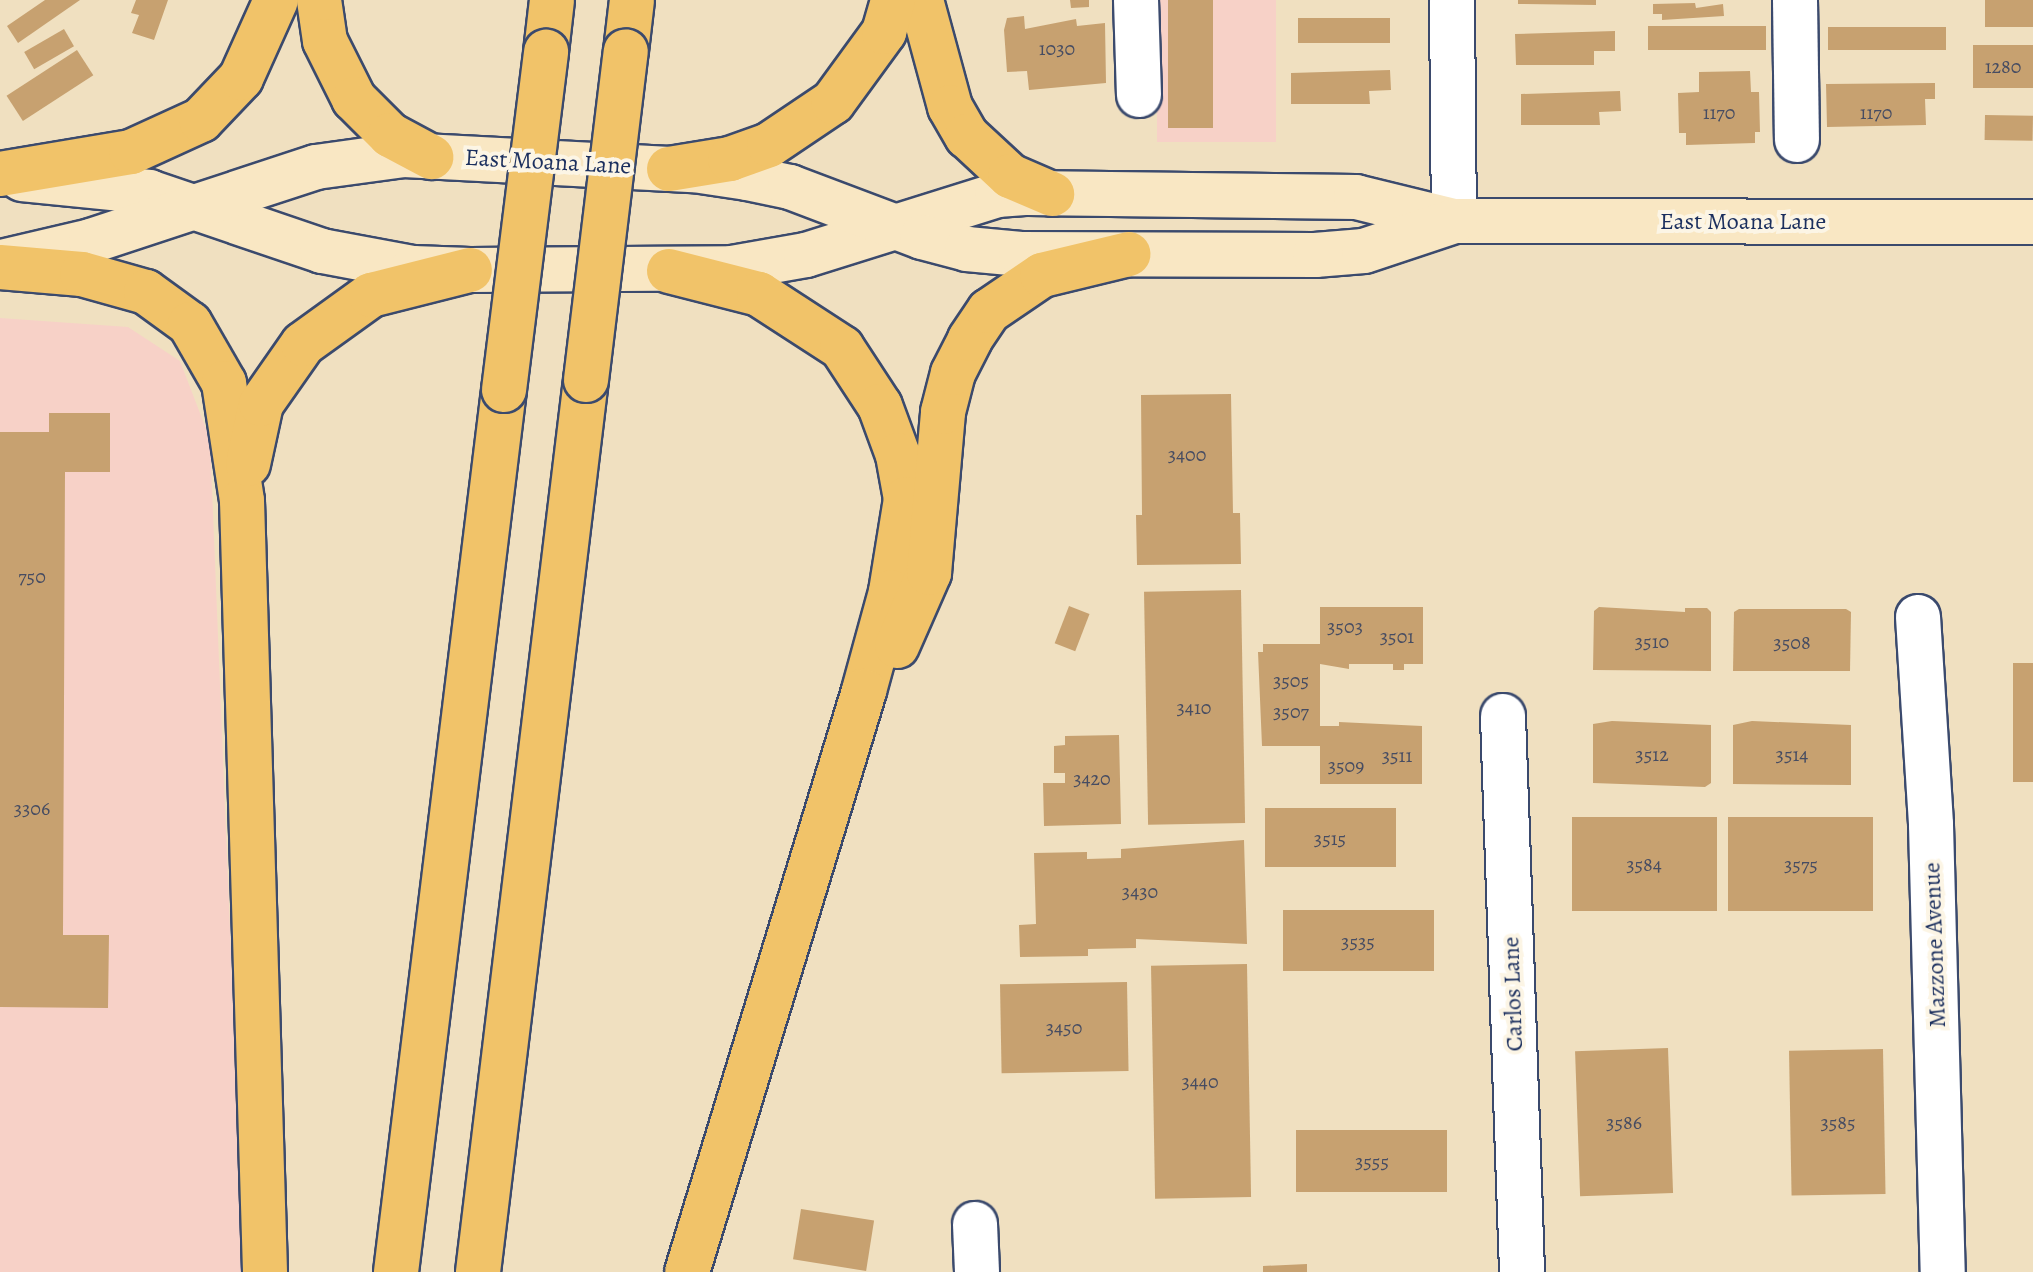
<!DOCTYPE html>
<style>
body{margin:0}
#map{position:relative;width:2033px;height:1272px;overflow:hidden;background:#f0e0c0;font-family:Alegreya,serif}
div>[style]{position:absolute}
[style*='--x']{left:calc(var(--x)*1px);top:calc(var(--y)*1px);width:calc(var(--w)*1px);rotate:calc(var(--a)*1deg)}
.built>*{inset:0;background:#f7d1c7;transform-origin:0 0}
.building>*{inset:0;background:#c7a170;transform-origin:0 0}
.roads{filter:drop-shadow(2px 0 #3b4a6d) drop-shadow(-2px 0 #3b4a6d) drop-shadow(0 2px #3b4a6d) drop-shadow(0 -2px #3b4a6d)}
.minor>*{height:44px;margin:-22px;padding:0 22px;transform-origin:22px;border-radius:22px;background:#fff}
.secondary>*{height:44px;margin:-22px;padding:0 22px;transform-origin:22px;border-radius:22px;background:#f9e7c3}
.motorway>*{height:44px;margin:-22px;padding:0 22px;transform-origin:22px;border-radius:22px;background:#f1c369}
.bridges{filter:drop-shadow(2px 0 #3b4a6d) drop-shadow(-2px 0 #3b4a6d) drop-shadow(0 2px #3b4a6d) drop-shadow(0 -2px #3b4a6d)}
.motorway-bridge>*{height:44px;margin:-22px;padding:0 22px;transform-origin:22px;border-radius:22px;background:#f1c369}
span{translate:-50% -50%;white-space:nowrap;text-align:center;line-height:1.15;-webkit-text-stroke:8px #fcf5e5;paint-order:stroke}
.number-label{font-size:20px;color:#464c62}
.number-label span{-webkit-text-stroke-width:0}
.street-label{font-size:24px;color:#1b2f5e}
</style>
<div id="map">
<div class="built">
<div style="left:1157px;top:0;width:119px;height:142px"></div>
<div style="clip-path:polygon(0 318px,128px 327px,180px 361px,210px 439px,244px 1272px,0 1272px)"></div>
</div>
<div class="building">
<div style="clip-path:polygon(45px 0,80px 0,18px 43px,7px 26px)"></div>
<div style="clip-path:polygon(136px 0,168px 0,154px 40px,132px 33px,139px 15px,131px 13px)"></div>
<div style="clip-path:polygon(1070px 0,1089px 0,1089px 7px,1071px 8px)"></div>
<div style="left:1168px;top:0;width:45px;height:128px"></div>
<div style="clip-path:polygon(1518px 0,1596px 0,1596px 5px,1518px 4px)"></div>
<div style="left:1985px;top:0;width:48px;height:27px"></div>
<div style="clip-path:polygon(1695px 3px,1696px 8px,1723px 4px,1724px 16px,1662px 20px,1662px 14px,1653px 14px,1653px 4px)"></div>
<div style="clip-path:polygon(1024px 16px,1025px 29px,1076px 19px,1077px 26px,1105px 23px,1106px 83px,1029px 90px,1027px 71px,1007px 72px,1004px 30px,1007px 18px)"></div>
<div style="left:1390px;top:18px;width:25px;height:92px;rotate:90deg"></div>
<div style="left:1766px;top:26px;width:24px;height:118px;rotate:90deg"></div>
<div style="left:1946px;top:27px;width:23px;height:118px;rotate:90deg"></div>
<div style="left:64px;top:29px;width:20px;height:46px;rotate:60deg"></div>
<div style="clip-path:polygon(1615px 31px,1615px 51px,1594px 51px,1594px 65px,1516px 65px,1515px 34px)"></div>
<div style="left:1973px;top:45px;width:60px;height:43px"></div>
<div style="left:77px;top:50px;width:30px;height:84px;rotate:57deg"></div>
<div style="clip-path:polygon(1390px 70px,1391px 90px,1369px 91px,1370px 104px,1291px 104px,1291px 73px)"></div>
<div style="clip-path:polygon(1750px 71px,1751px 92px,1759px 92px,1760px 132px,1755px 132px,1755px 143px,1686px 145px,1686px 133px,1679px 133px,1678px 93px,1699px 92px,1699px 72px)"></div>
<div style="clip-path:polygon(1935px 83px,1935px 99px,1925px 99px,1926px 125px,1827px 127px,1826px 84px)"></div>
<div style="clip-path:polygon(1620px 91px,1621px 111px,1599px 112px,1600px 125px,1521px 125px,1521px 94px)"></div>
<div style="left:1985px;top:115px;width:48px;height:25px;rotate:1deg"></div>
<div style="clip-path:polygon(1231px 394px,1233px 513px,1240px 513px,1241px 564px,1137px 565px,1136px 515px,1142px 515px,1141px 395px)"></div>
<div style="clip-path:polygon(49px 413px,110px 413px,110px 472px,65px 472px,63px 935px,109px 935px,108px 1008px,0 1007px,0 432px,49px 432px)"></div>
<div style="left:1241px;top:590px;width:233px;height:97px;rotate:89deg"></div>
<div style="left:1069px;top:606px;width:22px;height:40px;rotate:21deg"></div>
<div style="clip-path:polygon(1320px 607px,1423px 607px,1423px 664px,1404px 664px,1404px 670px,1393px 670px,1393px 664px,1349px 664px,1349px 669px,1320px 664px,1320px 726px,1339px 726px,1339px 722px,1422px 726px,1422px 784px,1320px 784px,1320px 746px,1262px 746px,1258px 652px,1263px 652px,1263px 644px,1320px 644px)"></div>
<div style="clip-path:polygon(1599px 607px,1685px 612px,1685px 608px,1707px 608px,1711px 612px,1711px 671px,1593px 670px,1594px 611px)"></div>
<div style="clip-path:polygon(1739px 609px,1846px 609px,1851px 612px,1850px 671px,1733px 671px,1734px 612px)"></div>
<div style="left:2013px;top:663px;width:20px;height:119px"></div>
<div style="clip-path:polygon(1612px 721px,1711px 725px,1711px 783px,1705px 787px,1593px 783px,1593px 724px)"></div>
<div style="clip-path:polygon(1752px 721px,1851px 725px,1851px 785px,1733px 784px,1733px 725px)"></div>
<div style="clip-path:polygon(1119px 735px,1121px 824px,1044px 826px,1043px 783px,1065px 783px,1065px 773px,1054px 773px,1054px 746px,1065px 745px,1065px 736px)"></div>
<div style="left:1396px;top:808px;width:59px;height:131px;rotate:90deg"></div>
<div style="left:1572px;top:817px;width:145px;height:94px"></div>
<div style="left:1873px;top:817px;width:94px;height:145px;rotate:90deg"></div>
<div style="clip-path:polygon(1244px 840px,1247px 944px,1136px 939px,1136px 948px,1088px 949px,1088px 956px,1020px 957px,1019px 925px,1036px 924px,1034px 853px,1087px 852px,1087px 859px,1121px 858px,1121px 849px)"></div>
<div style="left:1283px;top:910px;width:151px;height:61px"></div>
<div style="left:1247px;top:964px;width:233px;height:96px;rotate:89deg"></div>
<div style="left:1127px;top:982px;width:89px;height:127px;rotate:89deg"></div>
<div style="left:1668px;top:1048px;width:145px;height:93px;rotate:88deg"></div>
<div style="left:1883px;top:1049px;width:145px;height:94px;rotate:89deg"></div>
<div style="left:1296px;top:1130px;width:151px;height:62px"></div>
<div style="left:801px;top:1209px;width:74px;height:51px;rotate:9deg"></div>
<div style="clip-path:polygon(1307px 1264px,1307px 1272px,1263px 1272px,1263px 1266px)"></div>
</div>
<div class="roads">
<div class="minor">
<div style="--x:1136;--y:0;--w:95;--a:88.2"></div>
<div style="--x:1452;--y:0;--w:221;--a:89.5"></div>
<div style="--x:1795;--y:0;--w:140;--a:89.2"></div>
<div style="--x:1918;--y:617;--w:208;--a:86.4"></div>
<div style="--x:1931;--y:825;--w:447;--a:88.5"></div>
<div style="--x:1503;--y:716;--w:556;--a:88.04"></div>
<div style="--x:975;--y:1224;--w:48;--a:87.6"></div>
</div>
<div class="secondary">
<div style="--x:22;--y:179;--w:128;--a:5.8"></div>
<div style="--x:149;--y:192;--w:183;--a:18.8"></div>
<div style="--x:322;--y:251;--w:93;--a:10.6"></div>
<div style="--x:413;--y:268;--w:57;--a:2"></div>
<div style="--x:470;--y:270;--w:262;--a:-0.4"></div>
<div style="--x:732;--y:268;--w:75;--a:-10"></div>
<div style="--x:806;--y:255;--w:200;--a:-17.4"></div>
<div style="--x:997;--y:195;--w:31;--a:-4"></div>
<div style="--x:1028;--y:193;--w:328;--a:0.7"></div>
<div style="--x:1356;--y:197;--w:101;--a:13.8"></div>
<div style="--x:1454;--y:221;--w:579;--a:0.1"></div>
<div style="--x:2;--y:262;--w:91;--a:-13.3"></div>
<div style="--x:91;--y:241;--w:237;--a:-18.2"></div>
<div style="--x:316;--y:167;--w:89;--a:-7.8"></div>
<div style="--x:404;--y:155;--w:290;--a:3"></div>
<div style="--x:694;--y:170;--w:54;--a:8.6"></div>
<div style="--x:747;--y:178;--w:44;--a:11.8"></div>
<div style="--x:790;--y:187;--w:141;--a:20.7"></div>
<div style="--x:922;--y:237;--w:47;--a:14.9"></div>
<div style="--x:967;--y:249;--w:54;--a:5.3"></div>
<div style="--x:1021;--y:254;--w:294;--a:0.2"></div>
<div style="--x:1315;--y:255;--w:49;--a:-4.7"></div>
<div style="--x:1364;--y:251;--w:95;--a:-18.4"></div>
</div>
<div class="motorway">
<div style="--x:319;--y:0;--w:41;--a:81.7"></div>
<div style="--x:325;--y:41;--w:65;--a:63.4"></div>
<div style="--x:354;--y:99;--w:51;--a:45"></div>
<div style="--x:390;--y:135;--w:47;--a:28.2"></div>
<div style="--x:921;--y:0;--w:111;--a:74.8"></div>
<div style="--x:950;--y:107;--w:34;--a:60"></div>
<div style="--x:967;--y:136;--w:59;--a:42.9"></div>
<div style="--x:1010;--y:176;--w:46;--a:23.2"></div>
<div style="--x:626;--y:51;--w:51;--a:-83.3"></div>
<div style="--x:546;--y:52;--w:52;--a:-83.4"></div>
<div style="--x:669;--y:169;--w:62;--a:-9.3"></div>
<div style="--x:730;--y:159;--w:41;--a:-19.7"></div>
<div style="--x:769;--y:145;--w:77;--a:-33.9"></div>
<div style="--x:833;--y:102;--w:87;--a:-53.9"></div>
<div style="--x:884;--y:32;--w:33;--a:-74"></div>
<div style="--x:0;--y:174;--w:133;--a:-9.5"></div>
<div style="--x:131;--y:152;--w:77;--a:-24.6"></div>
<div style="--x:201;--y:120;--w:58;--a:-46.4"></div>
<div style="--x:241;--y:78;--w:85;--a:-65.8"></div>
<div style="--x:0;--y:267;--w:82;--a:4.9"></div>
<div style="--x:82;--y:274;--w:66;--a:15.7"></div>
<div style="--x:146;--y:292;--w:54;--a:36"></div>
<div style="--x:190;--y:324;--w:68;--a:60"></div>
<div style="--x:224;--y:383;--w:119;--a:81.3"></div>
<div style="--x:242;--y:501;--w:771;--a:88.29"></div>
<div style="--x:669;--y:271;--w:93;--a:14.3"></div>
<div style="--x:759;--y:294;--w:99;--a:33"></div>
<div style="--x:842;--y:348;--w:69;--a:56.8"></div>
<div style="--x:880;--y:406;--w:52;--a:69.8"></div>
<div style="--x:898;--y:455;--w:45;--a:79.7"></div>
<div style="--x:906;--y:499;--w:94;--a:99.2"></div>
<div style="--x:891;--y:592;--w:103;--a:105.3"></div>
<div style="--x:864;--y:691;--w:607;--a:106.94"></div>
<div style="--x:248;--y:464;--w:61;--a:-77.8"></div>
<div style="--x:261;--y:404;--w:73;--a:-55"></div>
<div style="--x:303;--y:344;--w:84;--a:-35.8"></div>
<div style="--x:371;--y:295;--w:102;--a:-14.2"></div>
<div style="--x:897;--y:646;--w:80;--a:-66.3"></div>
<div style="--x:929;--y:573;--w:162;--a:-85"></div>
<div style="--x:943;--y:412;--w:40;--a:-75.6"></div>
<div style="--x:953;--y:373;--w:38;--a:-63"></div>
<div style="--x:970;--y:339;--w:34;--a:-56"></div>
<div style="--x:989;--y:311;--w:64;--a:-34.2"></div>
<div style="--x:1042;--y:275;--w:89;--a:-13.6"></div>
<div style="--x:396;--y:1272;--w:889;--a:-83.02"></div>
<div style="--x:478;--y:1272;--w:899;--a:-83.1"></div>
</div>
</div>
<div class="bridges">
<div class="motorway-bridge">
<div style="--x:586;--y:380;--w:331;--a:-83.1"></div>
<div style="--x:504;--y:390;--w:341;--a:-82.9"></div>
</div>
</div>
<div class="number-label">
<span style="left:1057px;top:48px">1030</span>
<span style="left:2003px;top:66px">1280</span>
<span style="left:1719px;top:112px">1170</span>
<span style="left:1876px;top:112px">1170</span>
<span style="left:1187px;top:454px">3400</span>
<span style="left:32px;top:576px">750</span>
<span style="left:1345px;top:626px">3503</span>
<span style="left:1397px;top:636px">3501</span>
<span style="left:1652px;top:641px">3510</span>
<span style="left:1792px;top:642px">3508</span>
<span style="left:1291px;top:680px">3505</span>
<span style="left:1194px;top:707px">3410</span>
<span style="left:1291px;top:711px">3507</span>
<span style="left:1652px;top:754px">3512</span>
<span style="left:1792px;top:754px">3514</span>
<span style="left:1397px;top:755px">3511</span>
<span style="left:1346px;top:765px">3509</span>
<span style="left:1092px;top:778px">3420</span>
<span style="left:32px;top:808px">3306</span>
<span style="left:1330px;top:838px">3515</span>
<span style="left:1644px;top:864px">3584</span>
<span style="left:1801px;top:864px">3575</span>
<span style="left:1140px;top:891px">3430</span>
<span style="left:1358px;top:941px">3535</span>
<span style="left:1064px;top:1027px">3450</span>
<span style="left:1200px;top:1081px">3440</span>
<span style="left:1624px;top:1122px">3586</span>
<span style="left:1838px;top:1122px">3585</span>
<span style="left:1372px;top:1161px">3555</span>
</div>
<div class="street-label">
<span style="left:548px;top:162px;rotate:3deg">East Moana Lane</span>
<span style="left:1743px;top:222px">East Moana Lane</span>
<span style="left:1935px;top:945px;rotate:-92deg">Mazzone Avenue</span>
<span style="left:1513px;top:994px;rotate:-92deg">Carlos Lane</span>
</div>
</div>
